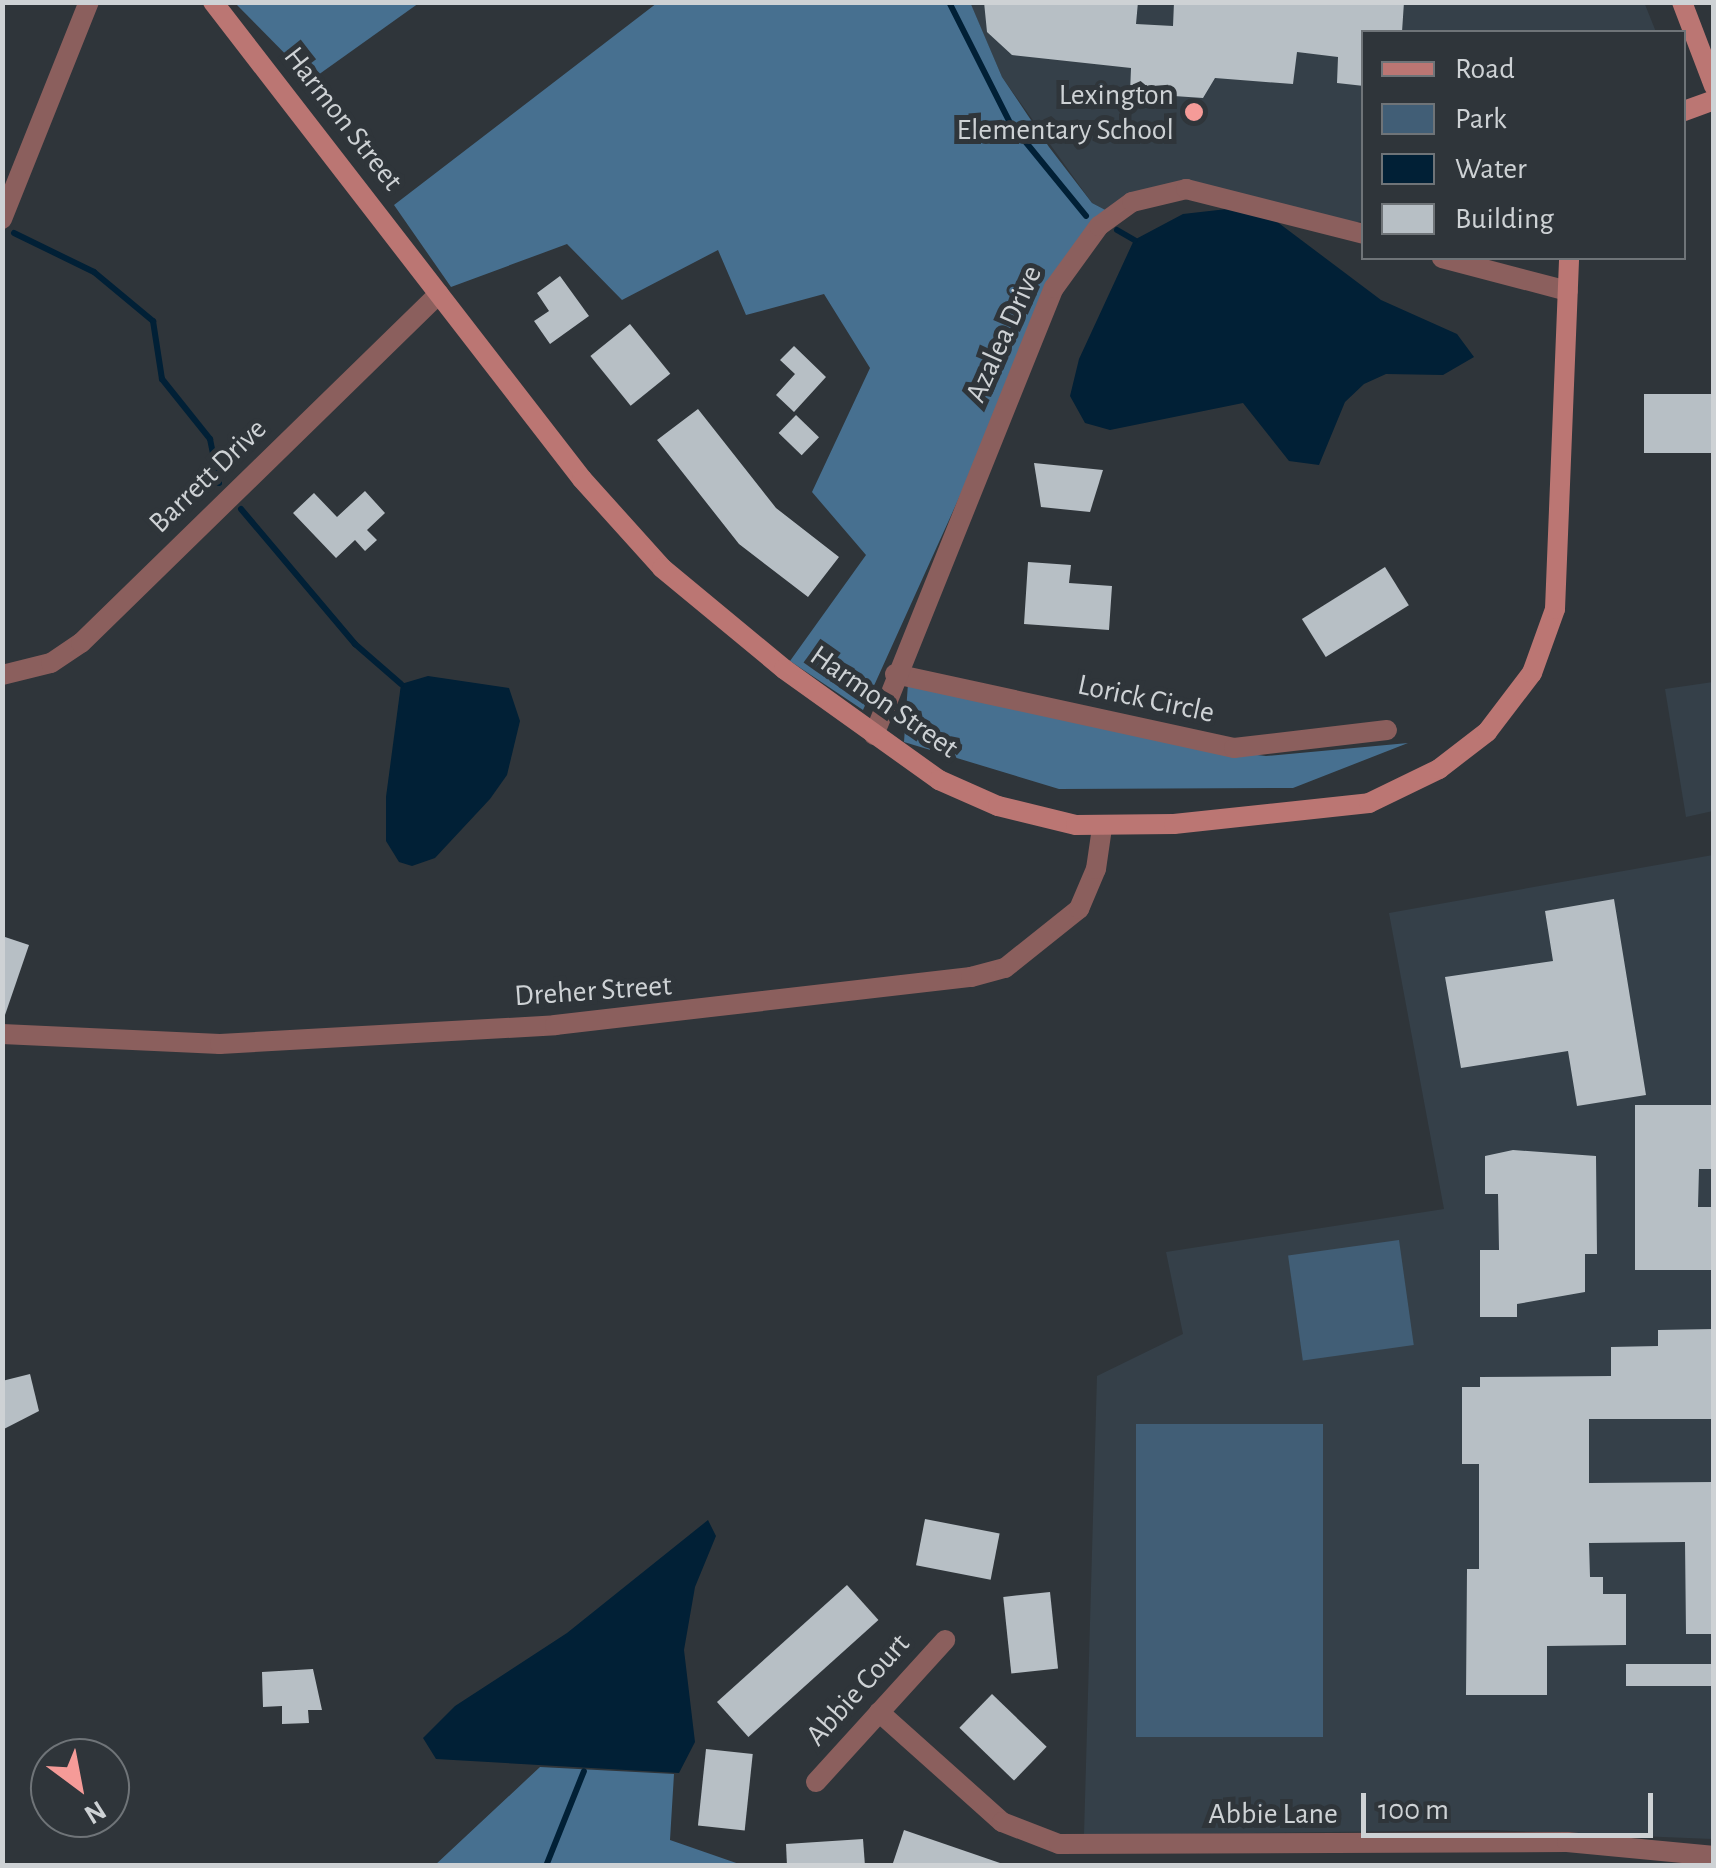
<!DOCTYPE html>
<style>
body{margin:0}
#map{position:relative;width:1716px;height:1868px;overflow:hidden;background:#2f353a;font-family:"Alegreya Sans",sans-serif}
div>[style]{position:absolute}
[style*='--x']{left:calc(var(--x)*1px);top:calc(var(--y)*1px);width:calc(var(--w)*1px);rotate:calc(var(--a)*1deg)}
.built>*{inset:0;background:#354049}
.green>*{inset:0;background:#415e76;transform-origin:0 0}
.forest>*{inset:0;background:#477090}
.water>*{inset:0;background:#012036}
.stream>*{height:6px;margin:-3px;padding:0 3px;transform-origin:3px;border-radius:3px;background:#012036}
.building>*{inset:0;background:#b7bfc5;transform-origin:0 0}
.street>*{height:20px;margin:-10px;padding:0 10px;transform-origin:10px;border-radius:10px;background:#8b5f5d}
.secondary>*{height:20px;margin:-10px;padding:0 10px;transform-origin:10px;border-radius:10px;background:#bb7673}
.dots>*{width:28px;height:28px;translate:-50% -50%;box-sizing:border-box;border:5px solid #2f353a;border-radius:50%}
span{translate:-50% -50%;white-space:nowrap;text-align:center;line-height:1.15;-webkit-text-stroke:10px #2f353a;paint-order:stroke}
.poi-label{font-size:30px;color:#ced2d5}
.right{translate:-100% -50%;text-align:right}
.street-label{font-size:30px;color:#ced2d5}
.frame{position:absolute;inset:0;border:5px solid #ced2d5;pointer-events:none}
.legend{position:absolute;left:1361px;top:30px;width:325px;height:230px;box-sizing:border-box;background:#2f353a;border:2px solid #6f7478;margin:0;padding:12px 18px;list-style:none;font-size:30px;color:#ced2d5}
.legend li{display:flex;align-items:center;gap:20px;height:50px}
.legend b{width:50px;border:2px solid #6f7478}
.north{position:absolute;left:30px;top:1738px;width:100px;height:100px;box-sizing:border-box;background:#2f353a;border:2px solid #6f7478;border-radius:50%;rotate:148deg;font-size:28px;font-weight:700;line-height:40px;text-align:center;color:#ced2d5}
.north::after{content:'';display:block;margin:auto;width:35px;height:45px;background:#f59b98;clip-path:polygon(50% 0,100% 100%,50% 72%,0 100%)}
.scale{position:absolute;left:1361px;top:1793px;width:292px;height:45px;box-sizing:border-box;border:5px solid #ced2d5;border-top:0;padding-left:12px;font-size:30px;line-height:35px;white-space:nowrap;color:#ced2d5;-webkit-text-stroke:8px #2f353a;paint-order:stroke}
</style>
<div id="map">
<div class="built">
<div style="clip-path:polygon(1644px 2px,1656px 32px,1364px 32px,1363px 221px,1336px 226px,1204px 190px,1113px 214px,1092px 203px,1002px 77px,970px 3px)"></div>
<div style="clip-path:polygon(1713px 682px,1713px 811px,1686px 817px,1665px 689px)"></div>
<div style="clip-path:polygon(1713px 855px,1713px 1839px,1488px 1830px,1084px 1835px,1097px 1376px,1183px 1334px,1166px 1252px,1444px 1209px,1389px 913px)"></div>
</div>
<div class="green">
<div style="left:1399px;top:1240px;width:106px;height:112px;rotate:82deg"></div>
<div style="left:1136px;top:1424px;width:187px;height:313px"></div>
</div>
<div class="forest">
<div style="clip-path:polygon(970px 2px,1002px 77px,1049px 147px,1092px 203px,1113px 214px,1054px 288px,863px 710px,790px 661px,866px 555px,812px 492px,870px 368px,824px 294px,746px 315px,718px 250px,622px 300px,567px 244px,451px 287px,394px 205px,657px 3px)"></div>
<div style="clip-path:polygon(235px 3px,419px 3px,311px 80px)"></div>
<div style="clip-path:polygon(908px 683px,1222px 751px,1266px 756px,1408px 743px,1293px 788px,1059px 789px,904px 742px)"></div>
<div style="clip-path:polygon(540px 1767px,674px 1774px,670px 1840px,742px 1865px,434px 1866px)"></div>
</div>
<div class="water">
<div style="clip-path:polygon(1227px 209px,1276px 221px,1381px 300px,1457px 334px,1474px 357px,1443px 375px,1386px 374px,1364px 384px,1345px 402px,1319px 465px,1289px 461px,1243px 403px,1110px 430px,1085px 423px,1070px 396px,1079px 359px,1134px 240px,1183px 214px)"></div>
<div style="clip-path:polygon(428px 676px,509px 688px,520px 721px,507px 775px,490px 799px,435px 858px,412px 866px,399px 862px,386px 841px,386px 797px,401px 684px)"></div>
<div style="clip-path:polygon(708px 1520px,716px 1536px,695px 1587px,684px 1650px,695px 1742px,679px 1773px,436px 1759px,423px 1738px,455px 1706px,567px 1633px)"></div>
</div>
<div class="stream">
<div style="--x:949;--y:2;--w:136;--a:63.2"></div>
<div style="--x:1010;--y:123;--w:120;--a:50.7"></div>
<div style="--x:1117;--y:230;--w:20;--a:30"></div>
<div style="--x:14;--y:233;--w:89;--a:26"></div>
<div style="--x:94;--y:272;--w:77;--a:39.7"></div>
<div style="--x:153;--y:321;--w:59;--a:81.2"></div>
<div style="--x:162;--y:379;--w:77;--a:51.3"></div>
<div style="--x:210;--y:439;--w:45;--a:78.4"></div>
<div style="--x:241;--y:509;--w:177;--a:49.8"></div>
<div style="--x:355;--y:644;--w:61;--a:41"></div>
<div style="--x:546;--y:1866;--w:102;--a:-68.2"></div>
</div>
<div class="building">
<div style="clip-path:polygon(984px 2px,1138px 2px,1136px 24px,1173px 26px,1174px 2px,1404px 2px,1402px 32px,1364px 32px,1364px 86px,1337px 83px,1338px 57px,1297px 52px,1293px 84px,1215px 78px,1203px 98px,1130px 93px,1131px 68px,1012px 55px,987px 32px)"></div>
<div style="clip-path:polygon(560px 276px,589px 316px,550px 344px,534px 321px,549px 311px,537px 293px)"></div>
<div style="left:630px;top:324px;width:64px;height:51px;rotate:51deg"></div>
<div style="clip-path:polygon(794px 346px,826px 377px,794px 412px,776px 395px,795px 374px,780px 360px)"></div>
<div style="left:1714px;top:394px;width:59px;height:70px;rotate:90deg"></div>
<div style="clip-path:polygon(698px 409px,776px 508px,839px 557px,808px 597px,739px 544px,657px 440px)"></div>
<div style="left:796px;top:415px;width:32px;height:25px;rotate:44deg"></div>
<div style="clip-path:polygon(1034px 463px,1103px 470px,1090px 512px,1041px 507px)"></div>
<div style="clip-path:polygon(365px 491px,385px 513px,367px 530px,377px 540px,365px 551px,355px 540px,336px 558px,293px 513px,314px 493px,337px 517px)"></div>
<div style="clip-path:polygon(1028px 562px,1071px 565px,1069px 583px,1112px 586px,1109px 630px,1024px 624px)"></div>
<div style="left:1385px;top:567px;width:45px;height:98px;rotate:58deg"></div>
<div style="clip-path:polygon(1614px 899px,1646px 1095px,1577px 1106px,1568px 1051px,1461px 1068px,1445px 977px,1553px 961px,1545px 911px)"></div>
<div style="clip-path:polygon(2px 936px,29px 945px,5px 1015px,2px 1015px)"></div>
<div style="clip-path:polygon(1635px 1105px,1714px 1105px,1714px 1169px,1699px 1169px,1698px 1207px,1714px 1207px,1714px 1270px,1635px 1270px)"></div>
<div style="clip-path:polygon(1513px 1150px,1596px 1156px,1597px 1254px,1585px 1254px,1585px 1292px,1517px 1304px,1517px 1317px,1480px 1317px,1480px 1250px,1499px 1250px,1498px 1194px,1485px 1194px,1485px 1156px)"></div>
<div style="clip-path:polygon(1714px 1329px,1714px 1419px,1589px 1419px,1589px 1483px,1714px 1482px,1714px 1634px,1686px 1634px,1685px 1542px,1589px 1543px,1590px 1577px,1603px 1577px,1603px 1594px,1626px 1594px,1626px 1645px,1547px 1646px,1547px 1695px,1466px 1695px,1467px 1569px,1479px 1569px,1479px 1464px,1462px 1464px,1462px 1387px,1480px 1387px,1480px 1377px,1611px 1376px,1611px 1347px,1658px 1346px,1658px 1330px)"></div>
<div style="clip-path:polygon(30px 1374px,39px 1411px,2px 1430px,2px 1381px)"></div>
<div style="left:925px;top:1519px;width:76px;height:47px;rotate:11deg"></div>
<div style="left:847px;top:1585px;width:47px;height:175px;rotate:48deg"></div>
<div style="left:1050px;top:1592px;width:77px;height:47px;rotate:84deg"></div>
<div style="left:1714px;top:1664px;width:22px;height:88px;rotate:90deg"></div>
<div style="clip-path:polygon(313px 1669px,322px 1710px,308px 1710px,309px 1723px,282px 1724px,282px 1706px,263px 1707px,262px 1672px)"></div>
<div style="left:992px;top:1694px;width:76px;height:47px;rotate:44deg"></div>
<div style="left:706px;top:1749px;width:47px;height:77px;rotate:6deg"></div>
<div style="clip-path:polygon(904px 1830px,1000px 1863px,999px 1866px,892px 1866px)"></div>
<div style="clip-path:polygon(863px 1839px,865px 1866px,787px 1866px,786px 1844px)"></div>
</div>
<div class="street">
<div style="--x:2;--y:219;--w:234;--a:-68.2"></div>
<div style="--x:1442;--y:258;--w:130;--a:14.7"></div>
<div style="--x:895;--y:674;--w:347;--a:12.3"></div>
<div style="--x:1234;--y:748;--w:154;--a:-6.7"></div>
<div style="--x:2;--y:675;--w:50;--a:-13.8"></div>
<div style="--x:51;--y:663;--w:36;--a:-34"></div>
<div style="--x:81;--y:643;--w:500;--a:-44.3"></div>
<div style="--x:874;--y:735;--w:482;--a:-68.1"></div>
<div style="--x:1054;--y:288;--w:77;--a:-54"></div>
<div style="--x:1099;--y:226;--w:41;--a:-36"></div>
<div style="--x:1132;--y:202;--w:56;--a:-13.5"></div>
<div style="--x:1186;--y:189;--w:184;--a:14.2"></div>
<div style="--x:2;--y:1034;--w:218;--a:2.6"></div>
<div style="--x:220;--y:1044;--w:336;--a:-3.2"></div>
<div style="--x:555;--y:1025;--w:419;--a:-6.6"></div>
<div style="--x:971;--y:977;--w:35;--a:-15"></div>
<div style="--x:1005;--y:968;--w:95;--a:-38.6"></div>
<div style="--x:1079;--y:909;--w:43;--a:-67"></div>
<div style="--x:1096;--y:869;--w:41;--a:-81.7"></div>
<div style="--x:879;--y:1712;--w:165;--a:41.8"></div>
<div style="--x:1002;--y:1822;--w:61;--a:21.1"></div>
<div style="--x:1059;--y:1844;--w:508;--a:-0.23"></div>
<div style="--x:1567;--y:1842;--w:148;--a:5.4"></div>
<div style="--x:816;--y:1782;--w:192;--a:-47.7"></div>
</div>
<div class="secondary">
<div style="--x:213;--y:2;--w:603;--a:52.28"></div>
<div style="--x:582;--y:479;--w:120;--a:48"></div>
<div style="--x:662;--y:568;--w:158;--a:39.6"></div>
<div style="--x:784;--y:669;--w:191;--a:35.6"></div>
<div style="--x:939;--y:780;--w:64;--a:23.8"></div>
<div style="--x:998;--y:806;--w:80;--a:13.7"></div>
<div style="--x:1076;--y:825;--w:98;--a:-0.6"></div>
<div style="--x:1174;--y:824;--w:196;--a:-6.1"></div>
<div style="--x:1369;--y:803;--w:78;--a:-25.9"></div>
<div style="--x:1439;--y:769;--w:61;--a:-37.6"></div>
<div style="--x:1487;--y:732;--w:74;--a:-52.7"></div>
<div style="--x:1532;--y:673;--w:68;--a:-70.2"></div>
<div style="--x:1555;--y:609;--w:351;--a:-87.7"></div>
<div style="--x:1682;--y:2;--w:90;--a:69.1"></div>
<div style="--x:1684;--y:111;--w:32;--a:-20"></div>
</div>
<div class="dots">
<div style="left:1194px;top:112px;background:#f59b98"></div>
</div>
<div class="poi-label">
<span class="right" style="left:1174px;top:112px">Lexington<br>Elementary School</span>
</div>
<div class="street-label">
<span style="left:343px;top:119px;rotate:52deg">Harmon Street</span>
<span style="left:1004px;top:334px;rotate:-66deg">Azalea Drive</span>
<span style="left:208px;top:476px;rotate:-44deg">Barrett Drive</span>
<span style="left:1146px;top:699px;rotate:12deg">Lorick Circle</span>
<span style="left:884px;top:702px;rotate:35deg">Harmon Street</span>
<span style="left:593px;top:991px;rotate:-4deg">Dreher Street</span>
<span style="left:858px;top:1690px;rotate:-48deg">Abbie Court</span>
<span style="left:1273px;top:1814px">Abbie Lane</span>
</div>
<div class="frame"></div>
<ul class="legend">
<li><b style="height:12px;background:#bb7673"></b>Road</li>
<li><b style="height:28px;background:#415e76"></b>Park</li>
<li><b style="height:28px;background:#012036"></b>Water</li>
<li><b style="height:28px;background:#b7bfc5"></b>Building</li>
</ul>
<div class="north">N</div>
<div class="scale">100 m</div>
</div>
